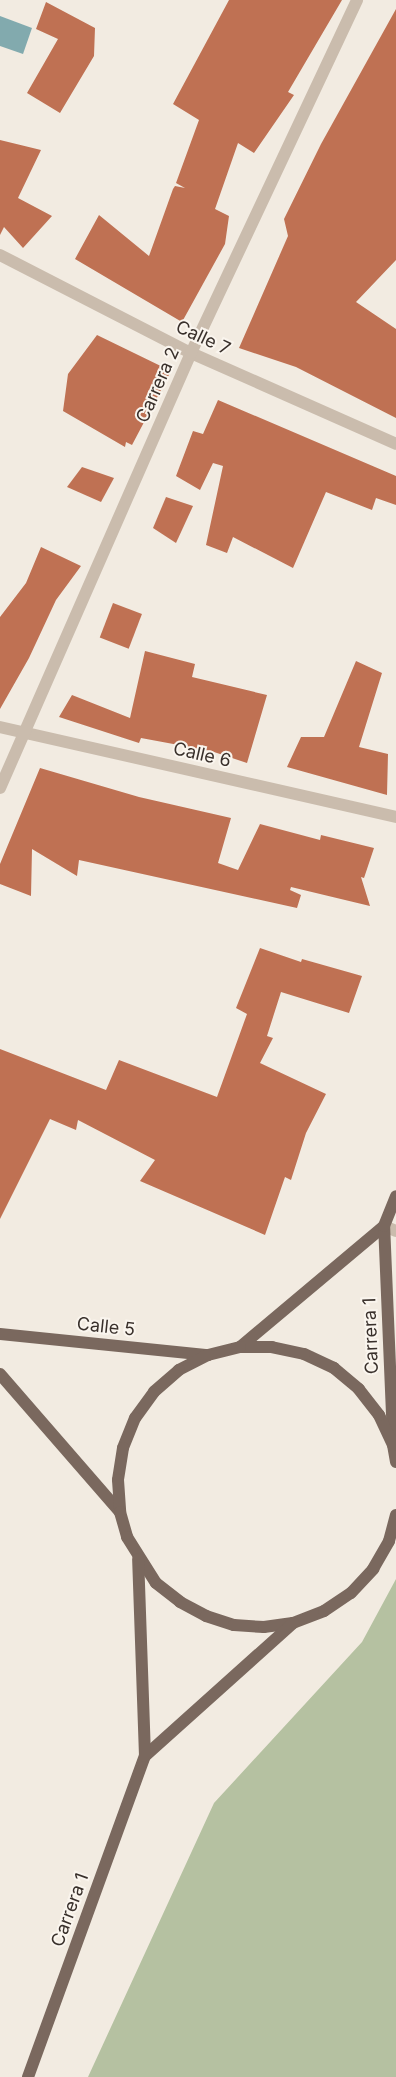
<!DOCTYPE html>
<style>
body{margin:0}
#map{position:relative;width:396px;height:2077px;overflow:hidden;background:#f2ebe1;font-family:Inter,sans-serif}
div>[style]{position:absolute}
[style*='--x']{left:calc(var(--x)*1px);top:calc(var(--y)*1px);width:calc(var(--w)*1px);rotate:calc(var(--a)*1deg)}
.green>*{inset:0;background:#b5c1a1}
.water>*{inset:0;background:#82aaae}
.building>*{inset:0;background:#bf7153;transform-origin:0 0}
.minor>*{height:12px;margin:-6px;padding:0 6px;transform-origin:6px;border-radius:6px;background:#cabcad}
.primary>*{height:12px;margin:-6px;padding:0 6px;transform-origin:6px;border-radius:6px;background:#7a685e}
span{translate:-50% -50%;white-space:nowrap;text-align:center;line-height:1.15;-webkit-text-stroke:4px #faf5ee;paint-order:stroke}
.street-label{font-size:18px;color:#39302b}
</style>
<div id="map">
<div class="green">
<div style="clip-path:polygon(396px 1579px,396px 2077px,88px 2077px,214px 1803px,362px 1642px)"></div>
</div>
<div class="water">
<div style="clip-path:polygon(0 16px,32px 28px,23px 54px,0 46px)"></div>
</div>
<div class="building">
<div style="clip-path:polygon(229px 0,342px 0,288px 92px,294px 95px,254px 153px,238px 143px,215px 209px,229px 216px,225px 244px,182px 322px,75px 259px,99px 215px,149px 256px,173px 189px,175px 186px,185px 188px,176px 183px,199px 120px,173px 104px)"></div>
<div style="clip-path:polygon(46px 2px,95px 28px,94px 56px,60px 113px,27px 93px,58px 39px,36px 29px)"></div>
<div style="clip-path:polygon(396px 9px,396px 260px,356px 302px,396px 329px,396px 418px,296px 367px,239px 348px,288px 236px,284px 219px,321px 144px)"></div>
<div style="clip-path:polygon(0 140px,41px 150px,18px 198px,52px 216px,23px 248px,4px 227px,0 235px)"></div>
<div style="clip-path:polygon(97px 335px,171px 371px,132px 445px,126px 442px,125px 447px,63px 411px,68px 374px)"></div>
<div style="clip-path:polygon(218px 400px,396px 476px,396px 505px,376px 498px,372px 510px,326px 492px,293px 568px,233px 537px,227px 553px,206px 545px,223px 466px,213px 463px,200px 490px,176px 476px,193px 431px,203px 434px)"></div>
<div style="clip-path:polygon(82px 467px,114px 478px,101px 502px,67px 487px)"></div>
<div style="clip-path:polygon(166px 497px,193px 506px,176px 543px,153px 528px)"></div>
<div style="clip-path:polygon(41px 547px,81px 566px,56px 600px,29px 658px,0 709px,0 617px,26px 583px)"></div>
<div style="left:113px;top:603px;width:31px;height:37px;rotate:21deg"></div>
<div style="clip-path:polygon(145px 651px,195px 664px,192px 677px,267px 695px,247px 763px,211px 751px,141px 738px,139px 743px,59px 717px,72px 695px,130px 718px)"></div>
<div style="clip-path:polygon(356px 661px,382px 673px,359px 747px,388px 754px,387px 795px,287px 767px,301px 737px,324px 737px)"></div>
<div style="clip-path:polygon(40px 768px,139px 797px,231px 818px,218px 863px,238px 870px,260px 824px,320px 840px,321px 835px,374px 848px,364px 878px,361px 877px,370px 906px,291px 887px,290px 890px,301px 895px,297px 908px,79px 860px,77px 876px,32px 849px,31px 896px,0 884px,0 864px)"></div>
<div style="clip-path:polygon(260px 948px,301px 962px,302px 959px,362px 976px,349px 1013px,281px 992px,267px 1036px,273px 1038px,260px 1063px,326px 1094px,306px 1133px,291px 1180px,285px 1177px,265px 1235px,140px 1181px,155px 1160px,78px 1120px,76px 1130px,50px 1119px,0 1219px,0 1049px,106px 1090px,119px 1060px,217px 1097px,247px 1014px,236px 1008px)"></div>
</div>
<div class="minor">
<div style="--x:0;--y:255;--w:215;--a:27.2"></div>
<div style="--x:191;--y:353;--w:224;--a:23.9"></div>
<div style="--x:0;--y:727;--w:406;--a:12.8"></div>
<div style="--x:0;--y:788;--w:475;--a:-66.3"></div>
<div style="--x:191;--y:353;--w:390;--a:-64.8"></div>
<div style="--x:384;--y:1226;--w:13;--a:23"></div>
</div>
<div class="primary">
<div style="--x:0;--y:1334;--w:209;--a:5.8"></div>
<div style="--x:240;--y:1347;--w:188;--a:-40"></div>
<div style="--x:0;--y:1374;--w:183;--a:49"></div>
<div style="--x:393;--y:1438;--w:212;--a:-92.4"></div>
<div style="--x:384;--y:1226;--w:32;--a:-68"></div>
<div style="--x:396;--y:1462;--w:17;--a:-100"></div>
<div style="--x:393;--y:1445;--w:33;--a:-115"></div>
<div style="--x:379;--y:1415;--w:33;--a:-128"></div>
<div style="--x:359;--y:1389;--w:33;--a:-140"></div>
<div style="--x:334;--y:1368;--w:33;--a:-155"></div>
<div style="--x:304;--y:1354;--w:33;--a:-168"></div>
<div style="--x:272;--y:1347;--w:32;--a:180"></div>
<div style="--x:240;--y:1347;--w:33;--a:166"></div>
<div style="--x:208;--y:1355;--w:33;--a:153"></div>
<div style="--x:179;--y:1370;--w:33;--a:139"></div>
<div style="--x:154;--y:1392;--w:32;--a:126"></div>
<div style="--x:135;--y:1418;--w:32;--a:112"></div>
<div style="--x:123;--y:1448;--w:32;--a:99"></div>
<div style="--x:118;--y:1480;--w:32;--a:86"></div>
<div style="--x:120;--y:1512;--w:26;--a:74"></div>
<div style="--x:127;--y:1537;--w:54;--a:57.8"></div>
<div style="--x:156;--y:1583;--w:31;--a:38"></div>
<div style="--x:180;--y:1602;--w:30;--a:28"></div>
<div style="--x:206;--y:1616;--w:29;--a:18"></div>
<div style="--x:234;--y:1625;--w:30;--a:4"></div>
<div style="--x:264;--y:1627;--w:29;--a:-8"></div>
<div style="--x:293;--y:1623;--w:33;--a:-21"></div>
<div style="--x:324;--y:1611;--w:32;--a:-34"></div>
<div style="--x:351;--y:1593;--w:33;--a:-47"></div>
<div style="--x:373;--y:1569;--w:32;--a:-60"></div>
<div style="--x:389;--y:1541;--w:27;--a:-75"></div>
<div style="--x:145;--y:1756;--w:199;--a:-41.9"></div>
<div style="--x:28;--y:2077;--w:342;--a:-70"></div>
<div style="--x:145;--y:1756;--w:197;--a:-92"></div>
</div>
<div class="street-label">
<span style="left:203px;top:338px;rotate:25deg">Calle 7</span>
<span style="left:158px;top:385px;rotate:-66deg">Carrera 2</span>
<span style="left:202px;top:755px;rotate:13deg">Calle 6</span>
<span style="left:106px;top:1327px;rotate:6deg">Calle 5</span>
<span style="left:371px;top:1336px;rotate:-92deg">Carrera 1</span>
<span style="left:70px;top:1910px;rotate:-70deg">Carrera 1</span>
</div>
</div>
